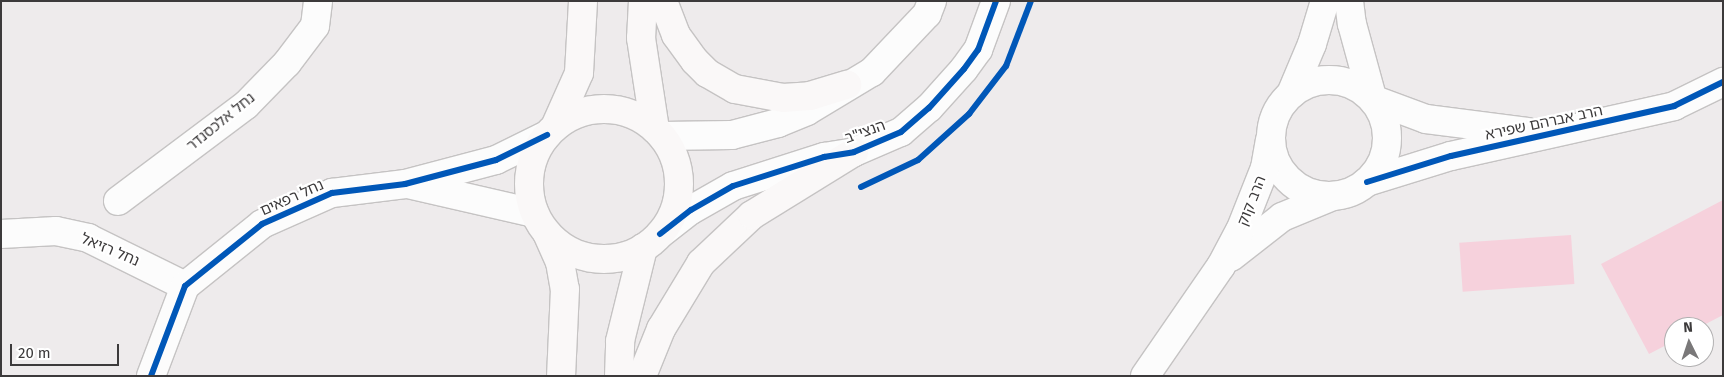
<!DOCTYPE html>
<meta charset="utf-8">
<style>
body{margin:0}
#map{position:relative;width:1724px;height:377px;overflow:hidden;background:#eeebec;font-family:"Fira Sans","Noto Sans Hebrew",sans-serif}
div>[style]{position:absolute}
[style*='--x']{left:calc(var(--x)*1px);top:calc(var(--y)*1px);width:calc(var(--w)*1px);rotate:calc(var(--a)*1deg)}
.green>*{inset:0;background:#f6d1dc;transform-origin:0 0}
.roads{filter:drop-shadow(1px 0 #c5c3c3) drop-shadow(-1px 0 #c5c3c3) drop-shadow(0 1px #c5c3c3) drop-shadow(0 -1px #c5c3c3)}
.minor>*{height:28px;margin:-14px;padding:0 14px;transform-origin:14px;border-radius:14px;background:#fcfcfc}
.tertiary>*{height:28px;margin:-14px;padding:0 14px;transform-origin:14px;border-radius:14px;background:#fcfcfc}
.tertiary>.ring{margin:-14px;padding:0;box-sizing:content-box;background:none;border:28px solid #fcfcfc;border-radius:50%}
.secondary>*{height:28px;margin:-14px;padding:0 14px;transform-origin:14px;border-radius:14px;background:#faf8f8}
.secondary>.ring{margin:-14px;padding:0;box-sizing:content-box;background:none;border:28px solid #faf8f8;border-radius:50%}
.cycleway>*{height:6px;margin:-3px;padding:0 3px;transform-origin:3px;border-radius:3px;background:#0057b8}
span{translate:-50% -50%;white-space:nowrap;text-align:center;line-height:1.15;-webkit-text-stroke:4.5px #fff;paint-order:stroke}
.street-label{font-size:15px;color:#3c3a3b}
.frame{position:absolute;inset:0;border:2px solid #3c3a3b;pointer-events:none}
.north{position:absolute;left:1664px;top:317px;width:50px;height:50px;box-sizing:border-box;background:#fff;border:1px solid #b1b0b1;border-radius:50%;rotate:356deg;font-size:14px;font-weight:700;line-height:20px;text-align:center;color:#3c3a3b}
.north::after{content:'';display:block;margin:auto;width:18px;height:22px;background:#7a7879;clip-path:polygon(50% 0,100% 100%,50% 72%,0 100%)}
.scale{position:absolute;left:10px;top:344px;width:109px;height:22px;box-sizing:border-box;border:2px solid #3c3a3b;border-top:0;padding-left:6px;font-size:15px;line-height:18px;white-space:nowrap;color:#3c3a3b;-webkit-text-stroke:4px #fff;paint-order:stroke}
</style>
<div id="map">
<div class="green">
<div style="clip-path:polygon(1723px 200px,1723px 315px,1700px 327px,1674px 327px,1674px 341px,1649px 354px,1601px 264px)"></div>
<div style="left:1571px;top:235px;width:49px;height:112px;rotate:86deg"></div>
</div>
<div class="roads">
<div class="minor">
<div style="--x:1375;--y:100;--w:54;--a:20.4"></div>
<div style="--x:1426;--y:119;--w:102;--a:7.3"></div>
<div style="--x:1367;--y:182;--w:88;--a:-17.2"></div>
<div style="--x:1451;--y:156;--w:229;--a:-12.6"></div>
<div style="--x:1674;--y:106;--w:55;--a:-26.1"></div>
<div style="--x:118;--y:201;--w:160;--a:-36.9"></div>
<div style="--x:246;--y:105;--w:59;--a:-45.7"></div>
<div style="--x:287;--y:63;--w:46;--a:-52.9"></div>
<div style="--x:315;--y:26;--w:25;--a:-83"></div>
<div style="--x:1;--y:234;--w:55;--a:-3.1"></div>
<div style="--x:56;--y:231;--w:33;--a:12"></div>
<div style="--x:88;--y:238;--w:108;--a:26.3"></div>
</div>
<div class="tertiary">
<div style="--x:1349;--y:1;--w:23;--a:83"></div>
<div style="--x:1352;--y:24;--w:76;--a:74.7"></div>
<div class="ring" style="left:1271px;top:80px;width:88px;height:88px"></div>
<div style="--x:1291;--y:94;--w:54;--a:-67.2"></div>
<div style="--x:1312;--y:44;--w:45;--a:-73.2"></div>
<div style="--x:662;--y:136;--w:70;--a:-0.8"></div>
<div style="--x:732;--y:135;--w:48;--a:-14.6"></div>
<div style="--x:778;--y:123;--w:31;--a:-22"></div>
<div style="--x:807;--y:111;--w:76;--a:-31"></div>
<div style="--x:872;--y:72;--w:80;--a:-46.5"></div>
<div style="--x:927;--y:14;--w:14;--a:-69"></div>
<div style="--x:412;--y:185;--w:125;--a:12.9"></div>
<div style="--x:660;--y:234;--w:39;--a:-38"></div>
<div style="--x:691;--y:210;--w:48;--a:-29.7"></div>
<div style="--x:733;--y:186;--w:96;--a:-17.7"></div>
<div style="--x:824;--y:157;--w:30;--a:-9"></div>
<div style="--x:854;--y:152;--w:51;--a:-23.1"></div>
<div style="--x:901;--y:132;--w:37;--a:-41"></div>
<div style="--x:929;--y:108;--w:52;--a:-48.1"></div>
<div style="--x:964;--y:69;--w:24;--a:-54"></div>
<div style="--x:978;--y:50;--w:52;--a:-69.8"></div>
<div style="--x:1231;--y:257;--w:65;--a:-38.1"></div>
<div style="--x:1282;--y:217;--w:55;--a:-22.4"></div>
<div style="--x:151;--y:376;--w:96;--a:-69.3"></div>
<div style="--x:185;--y:286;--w:99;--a:-38.8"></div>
<div style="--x:262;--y:224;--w:77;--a:-23.9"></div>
<div style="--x:332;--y:193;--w:74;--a:-7"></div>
<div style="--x:405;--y:184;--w:94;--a:-14.8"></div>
<div style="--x:496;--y:160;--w:57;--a:-26.1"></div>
<div style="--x:1145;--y:376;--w:134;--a:-55.4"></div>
<div style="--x:1221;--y:266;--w:40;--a:-62"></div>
<div style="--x:1240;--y:231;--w:68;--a:-68.4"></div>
<div style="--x:1265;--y:168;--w:29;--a:-80"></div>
</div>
<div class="secondary">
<div style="--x:643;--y:1;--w:37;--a:93"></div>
<div style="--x:641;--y:38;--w:92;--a:81.3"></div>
<div style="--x:663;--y:1;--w:36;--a:69"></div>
<div style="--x:676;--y:35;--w:32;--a:54"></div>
<div style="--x:695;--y:61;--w:17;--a:45"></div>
<div style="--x:707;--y:73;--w:32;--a:30"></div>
<div style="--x:735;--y:89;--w:49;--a:10.6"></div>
<div style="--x:783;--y:98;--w:27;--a:-4"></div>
<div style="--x:810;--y:96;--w:39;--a:-17"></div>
<div class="ring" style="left:529px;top:109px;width:122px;height:122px"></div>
<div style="--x:555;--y:127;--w:59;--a:-66"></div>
<div style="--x:579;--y:73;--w:72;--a:-86.8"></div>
<div style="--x:547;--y:233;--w:32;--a:66"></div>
<div style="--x:560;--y:262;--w:27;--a:80"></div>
<div style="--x:565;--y:289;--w:87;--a:92.6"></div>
<div style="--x:619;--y:376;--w:35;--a:-88"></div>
<div style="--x:620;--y:341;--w:96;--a:-76.1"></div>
<div style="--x:642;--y:376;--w:51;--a:-68"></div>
<div style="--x:661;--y:329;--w:77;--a:-58.8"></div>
<div style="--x:701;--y:263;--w:70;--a:-43.3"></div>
<div style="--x:752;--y:215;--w:120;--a:-31.7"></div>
</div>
</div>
<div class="cycleway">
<div style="--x:1367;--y:182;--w:88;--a:-17.2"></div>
<div style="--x:1451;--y:156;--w:229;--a:-12.6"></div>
<div style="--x:1674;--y:106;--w:55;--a:-26.1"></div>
<div style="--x:861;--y:187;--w:63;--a:-25.3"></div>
<div style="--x:918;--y:160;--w:69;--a:-42"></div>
<div style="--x:969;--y:114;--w:61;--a:-52.4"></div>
<div style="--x:1006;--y:66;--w:70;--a:-69"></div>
<div style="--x:660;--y:234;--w:39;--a:-38"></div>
<div style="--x:691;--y:210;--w:48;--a:-29.7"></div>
<div style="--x:733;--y:186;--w:96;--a:-17.7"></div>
<div style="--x:824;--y:157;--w:30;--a:-9"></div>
<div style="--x:854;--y:152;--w:51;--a:-23.1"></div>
<div style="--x:901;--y:132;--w:37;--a:-41"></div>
<div style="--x:929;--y:108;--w:52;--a:-48.1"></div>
<div style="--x:964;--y:69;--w:24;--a:-54"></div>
<div style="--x:978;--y:50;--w:52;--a:-69.8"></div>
<div style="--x:151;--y:376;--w:96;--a:-69.3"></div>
<div style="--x:185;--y:286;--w:99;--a:-38.8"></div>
<div style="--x:262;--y:224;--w:77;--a:-23.9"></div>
<div style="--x:332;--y:193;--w:74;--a:-7"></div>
<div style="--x:405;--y:184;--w:94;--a:-14.8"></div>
<div style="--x:496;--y:160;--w:57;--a:-26.1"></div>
</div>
<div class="street-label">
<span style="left:221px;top:122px;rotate:-39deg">נחל אלכסנדר</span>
<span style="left:1544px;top:123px;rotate:-12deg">הרב אברהם שפירא</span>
<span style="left:865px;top:132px;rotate:-20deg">הנצי"ב</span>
<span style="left:292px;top:198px;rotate:-24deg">נחל רפאים</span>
<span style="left:1252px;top:201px;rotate:-68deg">הרב קוק</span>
<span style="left:110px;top:250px;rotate:23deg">נחל רזיאל</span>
</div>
<div class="frame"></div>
<div class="north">N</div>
<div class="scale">20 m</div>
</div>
